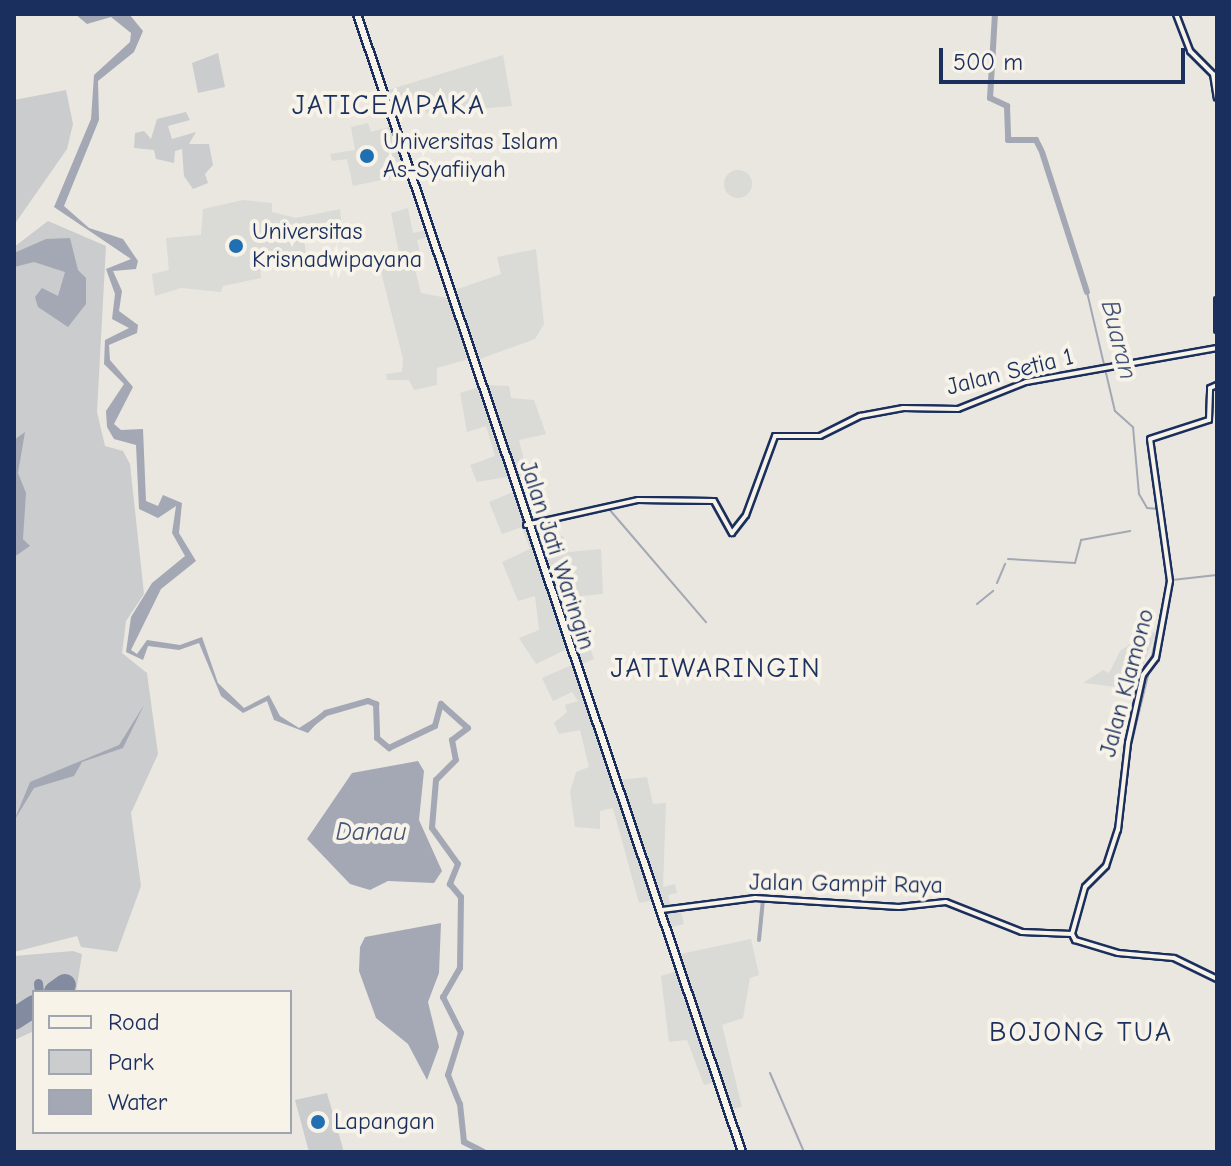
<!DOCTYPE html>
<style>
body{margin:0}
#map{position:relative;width:1231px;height:1166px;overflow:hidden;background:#eae7e0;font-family:"Comic Neue",sans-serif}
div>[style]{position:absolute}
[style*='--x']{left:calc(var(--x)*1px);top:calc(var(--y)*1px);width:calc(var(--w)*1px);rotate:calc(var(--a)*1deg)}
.built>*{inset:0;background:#dadad6}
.round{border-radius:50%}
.green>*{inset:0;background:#cbcccd}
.water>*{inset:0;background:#a3a8b4}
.stream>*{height:2px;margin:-1px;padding:0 1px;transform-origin:1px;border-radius:1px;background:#a3a8b4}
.canal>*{height:4px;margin:-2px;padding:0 2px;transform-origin:2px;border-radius:2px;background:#a3a8b4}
.river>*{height:6px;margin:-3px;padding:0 3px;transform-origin:3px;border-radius:3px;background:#a3a8b4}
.taxiway>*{height:9px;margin:-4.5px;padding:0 4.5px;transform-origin:4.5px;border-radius:4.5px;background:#828b9f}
.runway>*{height:22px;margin:-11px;padding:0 11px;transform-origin:11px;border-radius:11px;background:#828b9f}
.roads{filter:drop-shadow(2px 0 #1b2f5e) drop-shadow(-2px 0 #1b2f5e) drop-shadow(0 2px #1b2f5e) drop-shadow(0 -2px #1b2f5e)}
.tertiary>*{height:4px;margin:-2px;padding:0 2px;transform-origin:2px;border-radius:2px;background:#f7f3e8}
.primary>*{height:6px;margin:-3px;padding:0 3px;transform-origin:3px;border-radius:3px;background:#f7f3e8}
.dots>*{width:22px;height:22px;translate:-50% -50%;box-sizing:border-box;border:4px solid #f7f3e8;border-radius:50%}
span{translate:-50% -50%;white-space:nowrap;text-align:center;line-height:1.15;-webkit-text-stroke:8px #f7f3e8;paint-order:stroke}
.poi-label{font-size:24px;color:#1b2f5e}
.left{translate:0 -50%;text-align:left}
.street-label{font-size:24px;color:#1b2f5e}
.water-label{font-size:26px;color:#445378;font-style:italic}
.quarter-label{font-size:28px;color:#1b2f5e;letter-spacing:2px}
.frame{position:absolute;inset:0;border:16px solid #1b2f5e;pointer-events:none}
.legend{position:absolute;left:32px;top:990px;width:260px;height:144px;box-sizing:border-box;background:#f7f3e8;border:2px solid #9fa5b1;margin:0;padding:10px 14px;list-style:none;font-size:24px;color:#1b2f5e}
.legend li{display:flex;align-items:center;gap:16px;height:40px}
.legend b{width:40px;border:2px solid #9fa5b1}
.scale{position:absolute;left:939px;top:48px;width:246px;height:36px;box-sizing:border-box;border:4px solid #1b2f5e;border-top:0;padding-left:10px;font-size:24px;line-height:28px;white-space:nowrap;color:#1b2f5e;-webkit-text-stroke:6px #f7f3e8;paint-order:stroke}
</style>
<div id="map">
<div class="built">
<div style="clip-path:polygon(503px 55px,512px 106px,426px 113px,424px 107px,396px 114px,388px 90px)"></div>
<div style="clip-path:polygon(368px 123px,371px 132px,393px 126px,409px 174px,353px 186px,347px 159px,332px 161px,330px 154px,355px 150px,351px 127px)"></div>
<div class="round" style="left:724px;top:170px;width:28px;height:28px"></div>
<div style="clip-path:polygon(243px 200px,272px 203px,272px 212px,296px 218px,340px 209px,341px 220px,303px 226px,306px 258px,260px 266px,261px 278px,223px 286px,221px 292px,181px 288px,155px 296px,152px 274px,169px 270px,166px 238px,201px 235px,203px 209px)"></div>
<div style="clip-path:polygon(408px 208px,413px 233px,427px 230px,429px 237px,417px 240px,420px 253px,400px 258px,391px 213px)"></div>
<div style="clip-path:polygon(536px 249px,544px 324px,535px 339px,480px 359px,455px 290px,501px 274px,497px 257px)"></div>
<div style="clip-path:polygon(413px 261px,421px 293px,452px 299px,472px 358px,437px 368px,437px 385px,414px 390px,409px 380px,387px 380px,386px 374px,402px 372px,403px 359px,380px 268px)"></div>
<div style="clip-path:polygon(486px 385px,509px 386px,511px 398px,534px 400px,546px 434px,519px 440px,525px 464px,533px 462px,548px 540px,563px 536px,569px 552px,601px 549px,603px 594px,570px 597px,571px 607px,554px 612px,559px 624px,580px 618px,594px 659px,575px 667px,617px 780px,647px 777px,653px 804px,666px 803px,663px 887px,675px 884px,677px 893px,668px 895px,671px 907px,680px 907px,684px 924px,665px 929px,655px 900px,639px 903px,613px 808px,600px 811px,600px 829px,575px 827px,570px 792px,576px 772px,589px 767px,580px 730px,559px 734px,554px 723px,567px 712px,565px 705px,578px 701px,572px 692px,553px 701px,542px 678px,574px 664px,567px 649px,536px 664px,519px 638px,539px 630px,535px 596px,518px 601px,502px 562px,530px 549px,522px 527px,502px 534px,489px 502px,513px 492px,507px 477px,477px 482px,470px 465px,495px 456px,486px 426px,467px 432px,460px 393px)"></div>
<div style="clip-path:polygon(1148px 631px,1156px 633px,1134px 689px,1083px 683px,1103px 670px,1109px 673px,1120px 651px)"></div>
<div style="clip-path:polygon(751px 939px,759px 975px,750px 978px,743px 1018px,722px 1025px,742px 1107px,726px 1110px,715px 1082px,704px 1085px,687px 1040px,669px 1042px,661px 976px,680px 970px,676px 955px)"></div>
</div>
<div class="green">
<div style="clip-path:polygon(218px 53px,225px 87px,198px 93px,192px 63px)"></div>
<div style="clip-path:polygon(66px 90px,73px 124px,67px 149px,14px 225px,14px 100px)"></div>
<div style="clip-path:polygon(186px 112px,190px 120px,168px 126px,172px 139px,196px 132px,189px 144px,209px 144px,213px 165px,205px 174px,208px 183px,193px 189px,184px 176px,182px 149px,175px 151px,174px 163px,156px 159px,154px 150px,134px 148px,135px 133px,144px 131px,151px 139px,157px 119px)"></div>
<div style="clip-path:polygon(48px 221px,106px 246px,97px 412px,105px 446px,123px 451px,130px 464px,144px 594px,126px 621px,122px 653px,147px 673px,158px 754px,131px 813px,141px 886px,117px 952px,81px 947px,77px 936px,14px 952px,14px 247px)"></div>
<div style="clip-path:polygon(73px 951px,82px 954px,76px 992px,34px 992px,34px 1031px,14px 1040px,14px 956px)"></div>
<div style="clip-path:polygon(327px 1093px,344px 1152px,309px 1152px,295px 1100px)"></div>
</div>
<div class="water">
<div style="clip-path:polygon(75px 14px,129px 14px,143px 31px,134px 52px,98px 81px,99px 120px,64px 206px,89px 228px,123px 239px,138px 261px,136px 269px,113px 271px,122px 291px,119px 311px,138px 325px,137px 333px,109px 345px,110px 360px,133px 387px,114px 424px,121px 430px,143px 429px,146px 501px,158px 506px,163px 495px,182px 503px,179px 533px,196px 561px,161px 589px,131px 650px,137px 654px,147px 640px,180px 645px,202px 637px,218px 683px,244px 708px,269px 695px,280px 716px,299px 728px,329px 709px,338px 710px,327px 712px,308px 733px,274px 720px,267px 701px,243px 713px,221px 696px,199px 643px,179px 650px,148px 646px,143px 660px,126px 652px,131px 617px,152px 583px,185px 556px,172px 533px,176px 506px,158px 518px,139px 509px,136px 445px,114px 439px,107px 427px,106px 411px,124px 384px,104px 364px,105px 340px,129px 328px,112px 319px,115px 294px,106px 269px,131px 259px,54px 207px,91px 119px,94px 75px,130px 42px,131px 33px,111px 17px,87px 24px)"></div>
<div style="clip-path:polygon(70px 238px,78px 270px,86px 278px,86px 304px,68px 327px,38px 307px,35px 297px,42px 288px,58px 296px,65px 272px,34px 262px,14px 267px,14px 253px,46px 239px)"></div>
<div style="clip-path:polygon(25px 432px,18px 473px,26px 493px,23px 539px,30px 546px,14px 557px,14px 440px)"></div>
<div style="clip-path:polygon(144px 705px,123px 748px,82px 762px,74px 776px,34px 788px,14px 821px,30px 782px,119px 745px)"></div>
<div style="clip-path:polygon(418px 761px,424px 771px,419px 820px,442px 871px,434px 883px,388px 881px,370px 890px,350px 884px,307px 839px,352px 773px)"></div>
<div style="clip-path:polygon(441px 923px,439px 973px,428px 1002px,439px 1047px,427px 1080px,408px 1044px,376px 1018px,359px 971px,360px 947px,365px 937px)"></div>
</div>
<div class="stream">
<div style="--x:1087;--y:292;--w:122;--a:76.8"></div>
<div style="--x:1115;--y:411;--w:24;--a:42"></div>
<div style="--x:1133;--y:427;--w:67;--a:84.9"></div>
<div style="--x:1139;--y:494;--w:16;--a:60"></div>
<div style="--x:1147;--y:508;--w:12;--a:5"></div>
<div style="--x:609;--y:509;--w:149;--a:49.4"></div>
<div style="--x:1165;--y:558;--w:11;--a:85"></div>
<div style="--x:1008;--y:559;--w:67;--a:3.4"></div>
<div style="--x:1075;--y:563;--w:24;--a:-75"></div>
<div style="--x:1081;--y:540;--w:50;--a:-10.4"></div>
<div style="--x:1172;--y:580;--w:45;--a:-6.3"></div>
<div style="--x:997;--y:583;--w:21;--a:-67"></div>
<div style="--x:977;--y:604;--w:21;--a:-39"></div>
<div style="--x:1151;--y:661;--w:59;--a:-78.3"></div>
<div style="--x:1128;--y:758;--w:89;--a:-76.4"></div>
<div style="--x:1122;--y:827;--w:15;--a:-90"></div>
<div style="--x:770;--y:1073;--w:86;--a:66.7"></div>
</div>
<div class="canal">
<div style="--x:759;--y:940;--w:41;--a:-84.4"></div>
</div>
<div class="river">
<div style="--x:995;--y:14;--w:84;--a:93.4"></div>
<div style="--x:990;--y:98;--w:19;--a:25"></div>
<div style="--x:1007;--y:106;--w:34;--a:88"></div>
<div style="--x:1008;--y:140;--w:28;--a:0"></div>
<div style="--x:1036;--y:140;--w:11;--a:63"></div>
<div style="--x:1042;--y:152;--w:147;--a:72.2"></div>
<div style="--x:308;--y:727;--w:23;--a:-38"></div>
<div style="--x:326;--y:713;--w:44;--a:-15.9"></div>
<div style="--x:368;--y:701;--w:9;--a:21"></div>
<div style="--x:376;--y:704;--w:34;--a:88"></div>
<div style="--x:377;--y:738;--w:16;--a:40"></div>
<div style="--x:389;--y:748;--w:51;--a:-25.6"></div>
<div style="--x:435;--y:726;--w:23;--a:-75"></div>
<div style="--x:441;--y:704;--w:36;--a:42"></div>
<div style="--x:468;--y:728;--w:20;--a:143"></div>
<div style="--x:452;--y:740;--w:20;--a:79"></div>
<div style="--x:456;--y:760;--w:28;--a:135"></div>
<div style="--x:436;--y:780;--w:48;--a:94.8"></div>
<div style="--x:432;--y:828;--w:44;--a:54.2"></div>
<div style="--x:458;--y:864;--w:22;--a:112"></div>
<div style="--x:450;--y:884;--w:17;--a:50"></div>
<div style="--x:461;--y:897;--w:71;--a:90.8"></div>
<div style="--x:460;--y:968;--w:34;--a:120"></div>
<div style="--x:443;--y:997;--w:40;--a:63.4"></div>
<div style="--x:461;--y:1033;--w:44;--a:107.2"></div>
<div style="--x:448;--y:1075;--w:31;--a:68"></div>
<div style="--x:460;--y:1104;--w:38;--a:84"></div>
<div style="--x:464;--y:1142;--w:22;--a:27"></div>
</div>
<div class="taxiway">
<div style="--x:38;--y:983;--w:9;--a:84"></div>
</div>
<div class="runway">
<div style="--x:55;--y:992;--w:12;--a:-35"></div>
<div style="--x:14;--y:1019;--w:24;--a:-33"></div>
</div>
<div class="roads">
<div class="tertiary">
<div style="--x:1176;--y:14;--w:40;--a:69"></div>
<div style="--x:1190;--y:51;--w:33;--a:45"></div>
<div style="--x:1213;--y:74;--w:24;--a:81"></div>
<div style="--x:1217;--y:300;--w:30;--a:90"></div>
<div style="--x:526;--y:525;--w:115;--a:-12.6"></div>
<div style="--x:638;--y:500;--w:76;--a:0.8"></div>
<div style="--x:714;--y:501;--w:37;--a:61"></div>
<div style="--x:732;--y:533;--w:23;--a:-52"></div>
<div style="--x:746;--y:515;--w:84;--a:-69.8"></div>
<div style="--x:775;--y:436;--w:45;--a:0"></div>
<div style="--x:820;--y:436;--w:45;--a:-26.6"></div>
<div style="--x:860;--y:416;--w:44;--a:-10.5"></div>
<div style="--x:903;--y:408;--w:55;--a:1"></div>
<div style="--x:958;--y:409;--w:73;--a:-21.7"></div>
<div style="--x:1026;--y:382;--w:194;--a:-10.1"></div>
<div style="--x:662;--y:910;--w:94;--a:-7.4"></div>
<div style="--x:755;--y:898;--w:144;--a:3.6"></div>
<div style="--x:899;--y:907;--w:47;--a:-6.1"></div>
<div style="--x:946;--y:902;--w:82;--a:21.5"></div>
<div style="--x:1022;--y:932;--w:50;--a:2.3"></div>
<div style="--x:1072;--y:934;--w:49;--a:-74.5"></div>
<div style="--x:1085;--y:887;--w:30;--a:-45"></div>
<div style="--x:1106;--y:866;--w:38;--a:-72"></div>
<div style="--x:1118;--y:830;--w:88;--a:-83.4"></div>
<div style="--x:1128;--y:743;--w:70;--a:-77.6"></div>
<div style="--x:1143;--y:675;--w:21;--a:-53"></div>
<div style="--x:1156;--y:658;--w:78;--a:-79.7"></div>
<div style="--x:1170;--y:581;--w:143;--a:-98"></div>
<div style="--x:1150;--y:439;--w:62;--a:-17.9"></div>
<div style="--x:1209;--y:420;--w:32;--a:-88"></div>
<div style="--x:1210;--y:388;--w:8;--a:-23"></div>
<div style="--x:1072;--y:934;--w:7;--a:63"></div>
<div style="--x:1075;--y:940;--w:45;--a:16.8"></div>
<div style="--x:1118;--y:953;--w:56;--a:5.1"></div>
<div style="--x:1174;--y:958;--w:48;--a:26"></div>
</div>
<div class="primary">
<div style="--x:357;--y:14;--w:1201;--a:71.31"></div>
</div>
</div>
<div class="dots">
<div style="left:367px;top:156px;background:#1f6fb2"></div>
<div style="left:236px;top:246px;background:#1f6fb2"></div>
<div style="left:318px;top:1122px;background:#1f6fb2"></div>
</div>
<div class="poi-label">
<span class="left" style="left:383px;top:156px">Universitas Islam<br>As-Syafiiyah</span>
<span class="left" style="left:252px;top:246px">Universitas<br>Krisnadwipayana</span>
<span class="left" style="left:334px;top:1122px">Lapangan</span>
</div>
<div class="street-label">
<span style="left:1010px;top:372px;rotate:-14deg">Jalan Setia 1</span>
<span style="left:557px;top:555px;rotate:72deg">Jalan Jati Waringin</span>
<span style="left:1127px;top:683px;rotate:-75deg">Jalan Klamono</span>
<span style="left:846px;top:884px;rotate:1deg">Jalan Gampit Raya</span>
</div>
<div class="water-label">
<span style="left:1118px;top:340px;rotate:76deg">Buaran</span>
<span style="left:371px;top:833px">Danau</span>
</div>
<div class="quarter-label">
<span style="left:389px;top:105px">JATICEMPAKA</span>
<span style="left:716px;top:668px">JATIWARINGIN</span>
<span style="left:1081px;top:1032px">BOJONG TUA</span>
</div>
<div class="frame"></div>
<ul class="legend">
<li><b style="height:10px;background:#f7f3e8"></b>Road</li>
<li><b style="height:22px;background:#cbcccd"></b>Park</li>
<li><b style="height:22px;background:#a3a8b4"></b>Water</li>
</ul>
<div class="scale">500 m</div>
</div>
